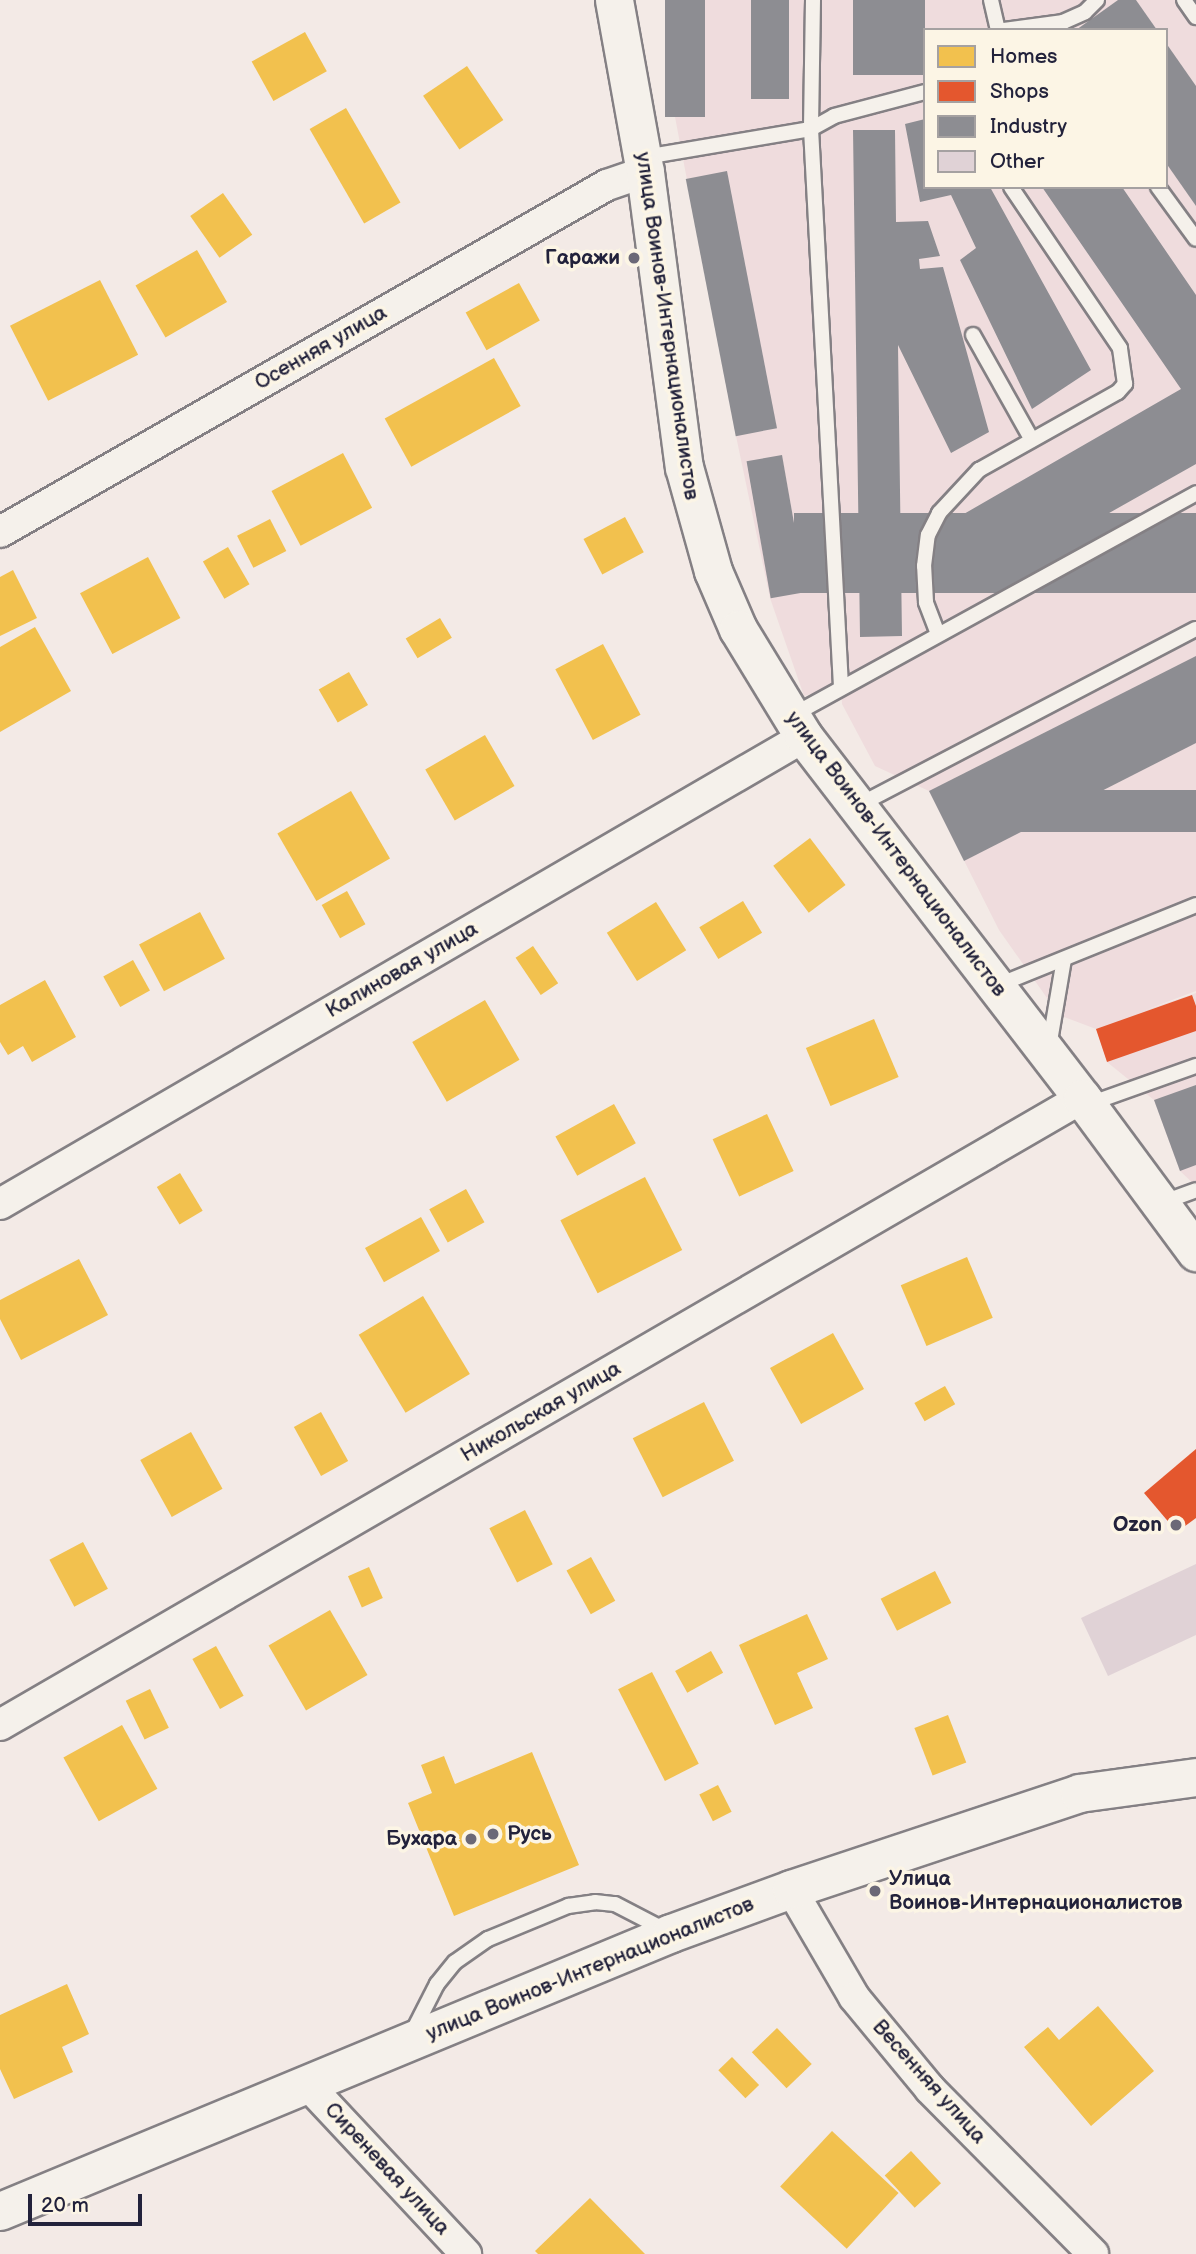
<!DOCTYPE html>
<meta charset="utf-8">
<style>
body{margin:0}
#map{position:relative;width:1196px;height:2254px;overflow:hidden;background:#f3eae6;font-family:"Balsamiq Sans",sans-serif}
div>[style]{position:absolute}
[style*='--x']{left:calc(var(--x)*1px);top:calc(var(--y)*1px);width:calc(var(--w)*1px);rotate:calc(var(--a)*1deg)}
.built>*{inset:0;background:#efdcdd}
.homes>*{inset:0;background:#f2c14e;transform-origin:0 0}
.shops>*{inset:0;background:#e4572e}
.industry>*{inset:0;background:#8d8d92;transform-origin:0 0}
.building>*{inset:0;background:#e0d2d6}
.roads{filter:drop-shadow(2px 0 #848084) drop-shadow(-2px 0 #848084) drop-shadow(0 2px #848084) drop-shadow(0 -2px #848084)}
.service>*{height:14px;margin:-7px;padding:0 7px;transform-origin:7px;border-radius:7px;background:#f5f1eb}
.minor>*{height:30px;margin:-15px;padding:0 15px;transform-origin:15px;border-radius:15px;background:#f5f1eb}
.tertiary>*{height:37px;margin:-18.5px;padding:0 18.5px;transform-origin:18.5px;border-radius:18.5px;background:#f5f1eb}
.dots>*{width:19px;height:19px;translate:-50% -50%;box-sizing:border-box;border:4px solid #fcf5e5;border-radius:50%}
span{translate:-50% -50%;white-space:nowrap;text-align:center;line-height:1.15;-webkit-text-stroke:7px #fcf5e5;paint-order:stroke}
.poi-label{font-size:21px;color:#22223b;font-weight:700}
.right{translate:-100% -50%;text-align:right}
.left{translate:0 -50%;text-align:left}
.street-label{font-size:21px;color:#22223b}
.legend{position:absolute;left:923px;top:28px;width:245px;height:161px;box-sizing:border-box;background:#fcf5e5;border:2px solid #a5a1a1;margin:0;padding:9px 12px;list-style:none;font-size:21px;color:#22223b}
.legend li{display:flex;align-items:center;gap:14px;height:35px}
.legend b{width:35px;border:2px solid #a5a1a1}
.scale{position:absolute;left:28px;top:2194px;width:114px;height:32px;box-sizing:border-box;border:4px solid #22223b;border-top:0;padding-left:9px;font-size:21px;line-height:24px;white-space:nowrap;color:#22223b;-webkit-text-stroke:5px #fcf5e5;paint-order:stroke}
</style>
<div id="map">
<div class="built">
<div style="clip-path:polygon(evenodd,665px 0,1196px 0,1196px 991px,1143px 1011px,1196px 993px,1196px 1186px,1180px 1171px,1154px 1100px,1107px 1062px,1096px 1029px,1059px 1015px,999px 930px,929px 791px,875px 766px,842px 704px,841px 686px,804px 696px,770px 598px,736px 436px,675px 117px,665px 0,925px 30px,1166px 30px,1166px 187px,925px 187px,925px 30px)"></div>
</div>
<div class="homes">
<div style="left:305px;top:32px;width:45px;height:61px;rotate:61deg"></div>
<div style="left:467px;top:66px;width:65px;height:53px;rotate:56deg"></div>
<div style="left:346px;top:108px;width:109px;height:42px;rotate:60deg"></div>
<div style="left:223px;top:193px;width:51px;height:40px;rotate:55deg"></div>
<div style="left:197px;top:250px;width:60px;height:71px;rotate:60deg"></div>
<div style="left:100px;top:280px;width:84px;height:101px;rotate:63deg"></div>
<div style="left:519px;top:283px;width:43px;height:61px;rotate:61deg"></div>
<div style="left:494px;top:358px;width:55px;height:125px;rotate:61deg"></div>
<div style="left:343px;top:453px;width:62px;height:81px;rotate:62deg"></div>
<div style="left:625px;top:517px;width:40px;height:47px;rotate:62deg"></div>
<div style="left:270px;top:519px;width:36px;height:37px;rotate:63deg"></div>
<div style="left:228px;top:547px;width:43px;height:29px;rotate:60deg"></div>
<div style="left:148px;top:557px;width:69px;height:77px;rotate:62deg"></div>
<div style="clip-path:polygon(13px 570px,37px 618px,0 636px,0 577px)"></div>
<div style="left:440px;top:618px;width:23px;height:40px;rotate:59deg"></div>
<div style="clip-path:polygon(35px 627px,71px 691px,0 732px,0 647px)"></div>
<div style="left:603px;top:644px;width:80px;height:54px;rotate:62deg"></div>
<div style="left:349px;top:672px;width:38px;height:35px;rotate:60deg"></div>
<div style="left:485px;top:735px;width:59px;height:69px;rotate:60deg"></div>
<div style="left:351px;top:791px;width:78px;height:85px;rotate:60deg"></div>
<div style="left:810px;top:838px;width:59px;height:46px;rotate:53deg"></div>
<div style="left:347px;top:891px;width:38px;height:29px;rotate:61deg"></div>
<div style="left:743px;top:901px;width:37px;height:51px;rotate:59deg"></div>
<div style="left:656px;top:902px;width:57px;height:58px;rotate:58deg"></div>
<div style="left:200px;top:912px;width:53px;height:69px;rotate:62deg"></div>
<div style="left:533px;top:946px;width:45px;height:21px;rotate:56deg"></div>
<div style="left:133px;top:960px;width:35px;height:34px;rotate:61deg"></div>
<div style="clip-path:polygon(45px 980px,76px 1037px,32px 1062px,23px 1046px,8px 1055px,0 1042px,0 1005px)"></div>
<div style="left:485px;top:1000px;width:69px;height:84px;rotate:60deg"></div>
<div style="left:874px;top:1019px;width:63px;height:74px;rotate:67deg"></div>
<div style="left:614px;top:1104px;width:45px;height:67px;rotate:61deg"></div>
<div style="left:767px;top:1114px;width:63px;height:60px;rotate:65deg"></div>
<div style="left:180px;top:1173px;width:44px;height:27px;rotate:59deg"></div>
<div style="left:645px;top:1177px;width:82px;height:95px;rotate:63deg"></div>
<div style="left:466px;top:1189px;width:38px;height:42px;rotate:61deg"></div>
<div style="left:421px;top:1217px;width:39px;height:64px;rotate:61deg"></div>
<div style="left:967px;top:1257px;width:66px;height:72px;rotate:67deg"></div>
<div style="clip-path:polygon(79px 1259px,108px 1315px,21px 1360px,0 1319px,0 1300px)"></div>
<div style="left:423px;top:1296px;width:91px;height:75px;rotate:59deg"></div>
<div style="left:833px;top:1333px;width:64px;height:72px;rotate:61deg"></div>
<div style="left:945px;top:1386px;width:21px;height:35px;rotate:61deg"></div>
<div style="left:704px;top:1402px;width:66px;height:80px;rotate:63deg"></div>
<div style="left:321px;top:1412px;width:56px;height:31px;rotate:61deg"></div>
<div style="left:191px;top:1432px;width:65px;height:58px;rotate:61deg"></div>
<div style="left:525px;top:1510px;width:61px;height:40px;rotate:63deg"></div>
<div style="left:83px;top:1542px;width:53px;height:38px;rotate:62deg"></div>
<div style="left:591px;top:1557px;width:50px;height:28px;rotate:61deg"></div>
<div style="left:369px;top:1567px;width:34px;height:23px;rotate:66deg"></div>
<div style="left:935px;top:1571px;width:36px;height:61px;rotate:63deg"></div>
<div style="left:330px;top:1610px;width:75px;height:71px;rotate:60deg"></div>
<div style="clip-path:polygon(807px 1614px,828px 1659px,797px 1673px,813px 1708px,775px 1725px,739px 1645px)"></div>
<div style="left:216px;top:1646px;width:57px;height:27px;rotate:61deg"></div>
<div style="left:711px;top:1651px;width:25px;height:41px;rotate:61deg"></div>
<div style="left:652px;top:1672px;width:103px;height:38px;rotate:63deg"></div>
<div style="left:150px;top:1689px;width:43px;height:27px;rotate:64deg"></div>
<div style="left:948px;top:1715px;width:51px;height:36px;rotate:69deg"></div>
<div style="left:122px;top:1725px;width:73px;height:67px;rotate:61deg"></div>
<div style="clip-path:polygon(532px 1752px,579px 1865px,454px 1916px,408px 1803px,432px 1793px,421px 1765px,444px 1756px,455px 1784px)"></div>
<div style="left:718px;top:1785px;width:30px;height:21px;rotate:63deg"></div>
<div style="clip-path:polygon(67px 1984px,89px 2034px,62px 2047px,73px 2072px,14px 2099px,0 2069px,0 2015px)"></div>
<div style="clip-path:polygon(1098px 2006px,1154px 2071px,1091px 2126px,1024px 2047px,1048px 2027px,1059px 2040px)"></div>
<div style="left:777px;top:2028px;width:50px;height:35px;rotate:46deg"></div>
<div style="left:732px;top:2057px;width:39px;height:19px;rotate:46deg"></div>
<div style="left:832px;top:2131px;width:91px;height:76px;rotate:43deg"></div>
<div style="left:911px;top:2151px;width:44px;height:36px;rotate:47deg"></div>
<div style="clip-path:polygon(590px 2198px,645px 2254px,538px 2254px,535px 2251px)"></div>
</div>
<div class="shops">
<div style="clip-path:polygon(1192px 995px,1196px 1006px,1196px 1031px,1107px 1062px,1096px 1029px)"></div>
<div style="clip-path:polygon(1196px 1449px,1196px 1518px,1177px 1532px,1144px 1493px)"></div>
</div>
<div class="industry">
<div style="left:665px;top:0;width:40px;height:117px"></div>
<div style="left:751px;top:0;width:38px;height:99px"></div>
<div style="left:853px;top:0;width:72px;height:75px"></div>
<div style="clip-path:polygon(1118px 0,1136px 0,1157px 30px,1076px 30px)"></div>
<div style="clip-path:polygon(1166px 43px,1196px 86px,1196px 206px,1166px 163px)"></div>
<div style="clip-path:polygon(925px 119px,925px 187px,990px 187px,1091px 370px,1032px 409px,960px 260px,976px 248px,951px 195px,920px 202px,905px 124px)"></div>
<div style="clip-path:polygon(853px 130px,895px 130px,896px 222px,928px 221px,940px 256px,919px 259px,920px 269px,943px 267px,989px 432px,951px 453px,898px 345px,902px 636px,860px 637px)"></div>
<div style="left:727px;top:171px;width:262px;height:42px;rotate:79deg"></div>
<div style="clip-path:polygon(1042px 187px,1122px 187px,1196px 295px,1196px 464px,978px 587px,943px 526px,1181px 389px)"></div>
<div style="left:782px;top:455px;width:139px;height:36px;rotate:80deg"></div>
<div style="left:1196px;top:513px;width:80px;height:402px;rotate:90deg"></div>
<div style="clip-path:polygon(1196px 656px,1196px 743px,964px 861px,929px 791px)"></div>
<div style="left:1196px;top:790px;width:42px;height:238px;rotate:90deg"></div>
<div style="clip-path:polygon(1196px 1085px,1196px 1165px,1180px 1171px,1154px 1100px)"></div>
</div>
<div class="building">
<div style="clip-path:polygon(1196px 1564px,1196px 1635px,1108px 1676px,1081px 1618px)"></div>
</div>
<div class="roads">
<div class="service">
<div style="--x:813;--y:0;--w:129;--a:90.9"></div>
<div style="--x:811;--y:129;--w:558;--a:86.92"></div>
<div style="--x:991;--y:0;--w:31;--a:77"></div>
<div style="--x:1184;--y:0;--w:21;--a:55"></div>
<div style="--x:1004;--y:30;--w:60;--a:-7.7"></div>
<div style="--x:1063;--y:22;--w:24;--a:-24"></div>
<div style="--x:1085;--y:12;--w:17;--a:-45"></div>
<div style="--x:645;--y:157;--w:168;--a:-9.6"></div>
<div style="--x:811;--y:129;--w:26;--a:-29"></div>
<div style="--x:834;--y:116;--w:94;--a:-14.8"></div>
<div style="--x:1158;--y:187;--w:64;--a:53.8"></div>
<div style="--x:973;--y:335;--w:120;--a:60.7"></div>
<div style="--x:938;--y:634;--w:34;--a:-111"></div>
<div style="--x:926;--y:602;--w:36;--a:-93"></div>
<div style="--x:924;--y:566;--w:31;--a:-83"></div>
<div style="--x:928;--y:535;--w:25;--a:-63"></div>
<div style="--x:939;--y:513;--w:59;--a:-47.1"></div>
<div style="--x:979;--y:470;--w:159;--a:-29.3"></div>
<div style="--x:1118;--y:392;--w:11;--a:-49"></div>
<div style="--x:1125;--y:384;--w:36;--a:-98"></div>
<div style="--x:1120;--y:348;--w:194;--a:-124.1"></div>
<div style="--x:793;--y:715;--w:460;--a:-28.8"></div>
<div style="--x:857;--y:806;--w:382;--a:-27.6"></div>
<div style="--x:996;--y:986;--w:216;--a:-22"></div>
<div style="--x:1049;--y:1047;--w:89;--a:-80.3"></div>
<div style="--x:1089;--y:1104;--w:114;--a:-19.6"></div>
<div style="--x:1161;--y:1203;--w:37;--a:-20"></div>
<div style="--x:411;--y:2035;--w:57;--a:-63"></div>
<div style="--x:437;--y:1984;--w:28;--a:-51"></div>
<div style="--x:455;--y:1962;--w:40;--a:-34.9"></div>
<div style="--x:488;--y:1939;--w:87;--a:-22.4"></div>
<div style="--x:568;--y:1906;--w:27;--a:-8"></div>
<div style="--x:595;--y:1902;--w:20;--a:6"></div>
<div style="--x:615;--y:1904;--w:59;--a:27.4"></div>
</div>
<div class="minor">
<div style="--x:0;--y:532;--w:699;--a:-29.76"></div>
<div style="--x:607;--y:185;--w:40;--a:-18.9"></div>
<div style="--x:0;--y:1204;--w:930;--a:-30.15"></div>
<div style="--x:0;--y:1725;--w:1251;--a:-30.09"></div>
<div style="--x:791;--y:1889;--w:125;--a:59.7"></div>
<div style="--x:854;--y:1997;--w:119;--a:50.4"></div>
<div style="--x:930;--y:2089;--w:232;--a:45.3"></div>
<div style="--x:307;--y:2084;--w:233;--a:46.9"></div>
</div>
<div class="tertiary">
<div style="--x:614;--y:0;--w:175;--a:79.8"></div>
<div style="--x:645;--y:172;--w:298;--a:82.5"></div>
<div style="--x:684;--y:467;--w:108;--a:74.4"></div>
<div style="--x:713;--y:571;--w:63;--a:66.7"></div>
<div style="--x:738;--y:629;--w:127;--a:58.6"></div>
<div style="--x:804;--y:737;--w:456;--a:52.4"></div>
<div style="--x:1082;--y:1098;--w:192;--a:53.5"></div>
<div style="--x:0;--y:2211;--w:726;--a:-22.5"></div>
<div style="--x:671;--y:1933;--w:128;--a:-20.1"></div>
<div style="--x:791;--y:1889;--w:304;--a:-18.4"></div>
<div style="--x:1079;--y:1793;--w:118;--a:-7.8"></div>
</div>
</div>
<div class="dots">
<div style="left:634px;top:258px;background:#6b6877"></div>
<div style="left:1176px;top:1525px;background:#6b6877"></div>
<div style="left:493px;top:1834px;background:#6b6877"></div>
<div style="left:471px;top:1839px;background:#6b6877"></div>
<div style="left:875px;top:1891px;background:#6b6877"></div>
</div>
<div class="poi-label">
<span class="right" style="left:620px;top:258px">Гаражи</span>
<span class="right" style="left:1162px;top:1525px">Ozon</span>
<span class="left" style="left:507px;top:1834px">Русь</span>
<span class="right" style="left:457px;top:1839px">Бухара</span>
<span class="left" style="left:889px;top:1891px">Улица<br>Воинов-Интернационалистов</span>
</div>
<div class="street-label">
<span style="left:667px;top:326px;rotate:82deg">улица Воинов-Интернационалистов</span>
<span style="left:321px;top:348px;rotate:-30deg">Осенняя улица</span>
<span style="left:896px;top:854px;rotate:53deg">улица Воинов-Интернационалистов</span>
<span style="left:402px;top:970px;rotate:-30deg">Калиновая улица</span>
<span style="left:541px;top:1412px;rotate:-30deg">Никольская улица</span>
<span style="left:590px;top:1969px;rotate:-22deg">улица Воинов-Интернационалистов</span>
<span style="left:929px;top:2082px;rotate:48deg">Весенняя улица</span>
<span style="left:387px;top:2169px;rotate:47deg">Сиреневая улица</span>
</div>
<ul class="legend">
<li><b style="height:19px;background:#f2c14e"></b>Homes</li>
<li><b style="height:19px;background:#e4572e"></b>Shops</li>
<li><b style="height:19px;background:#8d8d92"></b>Industry</li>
<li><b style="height:19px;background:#e0d2d6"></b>Other</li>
</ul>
<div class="scale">20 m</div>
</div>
